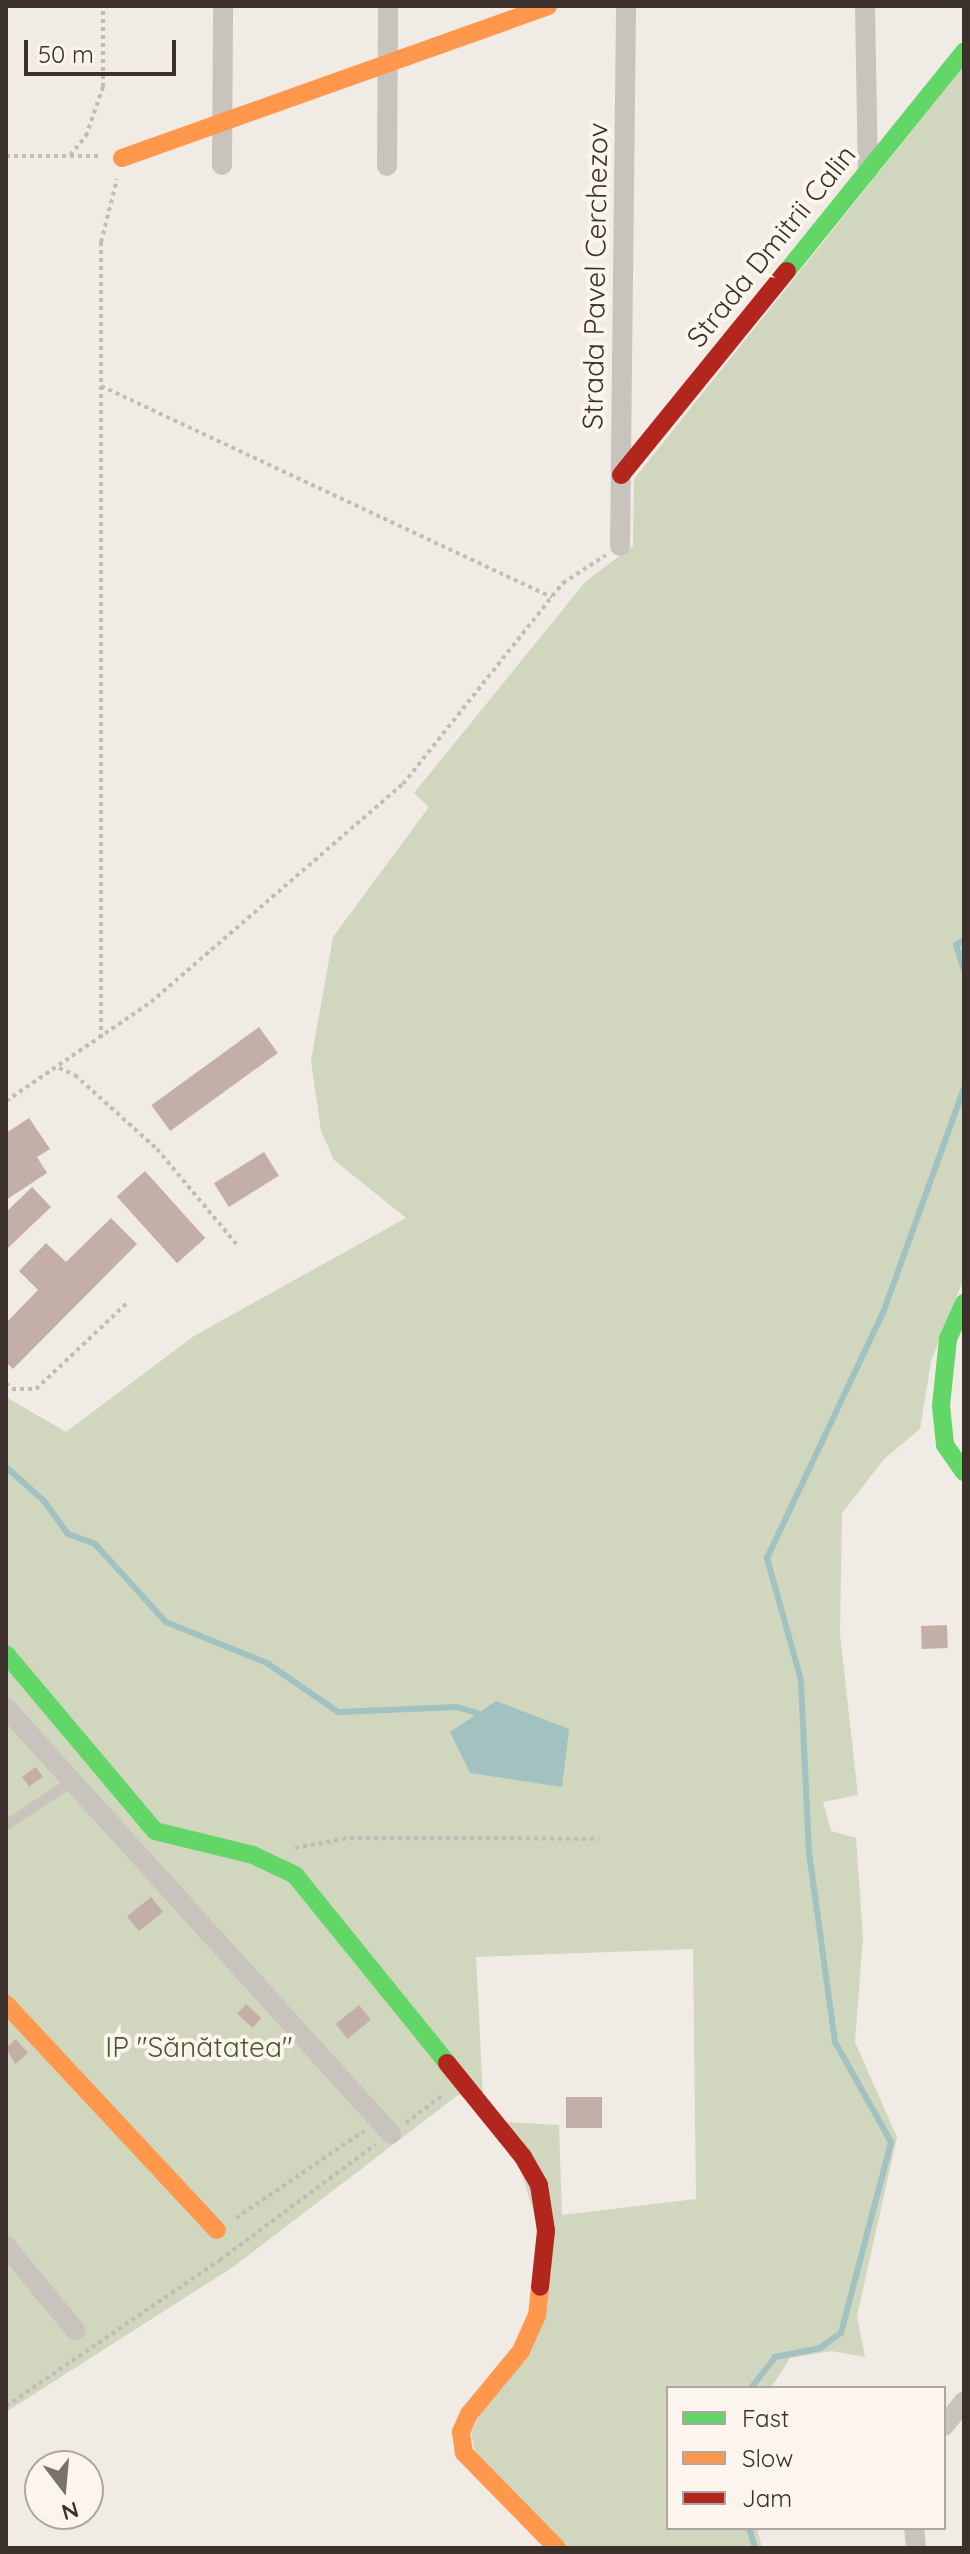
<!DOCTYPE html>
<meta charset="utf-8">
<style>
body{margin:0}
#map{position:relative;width:970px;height:2554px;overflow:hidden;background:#f0ebe5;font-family:Quicksand,sans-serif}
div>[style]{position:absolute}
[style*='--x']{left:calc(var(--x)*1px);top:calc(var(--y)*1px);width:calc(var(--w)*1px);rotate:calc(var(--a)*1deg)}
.green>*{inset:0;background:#d1d6bf}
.water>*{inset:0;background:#a1c2c1}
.stream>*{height:6px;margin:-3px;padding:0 3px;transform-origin:3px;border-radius:3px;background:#a1c2c1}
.building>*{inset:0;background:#c3afa7;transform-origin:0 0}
.path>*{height:4px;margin-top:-2px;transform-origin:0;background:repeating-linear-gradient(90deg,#c2bbb6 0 4px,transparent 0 8px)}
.lane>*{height:10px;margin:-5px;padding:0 5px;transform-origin:5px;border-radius:5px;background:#c9c3be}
.street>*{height:20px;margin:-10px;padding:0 10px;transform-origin:10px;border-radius:10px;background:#c9c3be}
.fast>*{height:18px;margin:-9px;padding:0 9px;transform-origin:9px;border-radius:9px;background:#63d668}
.slow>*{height:18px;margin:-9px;padding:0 9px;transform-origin:9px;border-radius:9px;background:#ff974d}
.jam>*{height:18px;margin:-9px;padding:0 9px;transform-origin:9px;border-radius:9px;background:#b3261e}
span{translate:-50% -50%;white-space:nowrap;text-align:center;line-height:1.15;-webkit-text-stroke:8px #fbf5ee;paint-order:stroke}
.street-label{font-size:28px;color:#3b302b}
.park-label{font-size:28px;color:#4a5a2e}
.frame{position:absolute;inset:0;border:8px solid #3b302b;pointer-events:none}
.legend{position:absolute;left:666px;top:2386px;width:280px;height:144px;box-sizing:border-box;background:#fbf5ee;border:2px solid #aea6a0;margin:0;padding:10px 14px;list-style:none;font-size:24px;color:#3b302b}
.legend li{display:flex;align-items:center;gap:16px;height:40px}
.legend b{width:40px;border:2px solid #aea6a0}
.north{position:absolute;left:24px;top:2450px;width:80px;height:80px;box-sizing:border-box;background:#fbf5ee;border:2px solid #aea6a0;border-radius:50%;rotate:164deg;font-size:22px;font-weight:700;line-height:32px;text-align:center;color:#3b302b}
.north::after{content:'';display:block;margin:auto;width:28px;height:36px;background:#7a716c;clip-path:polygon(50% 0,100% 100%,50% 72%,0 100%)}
.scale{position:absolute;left:24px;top:40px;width:152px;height:36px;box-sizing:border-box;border:4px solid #3b302b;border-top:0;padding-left:10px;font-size:24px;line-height:28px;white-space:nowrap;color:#3b302b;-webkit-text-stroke:6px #fbf5ee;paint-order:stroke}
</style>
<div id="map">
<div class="green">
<div style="clip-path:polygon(964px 66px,964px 1278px,931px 1361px,920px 1429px,884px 1459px,842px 1513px,840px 1634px,858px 1795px,823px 1802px,831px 1831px,856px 1838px,863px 1938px,855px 2042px,897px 2137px,857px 2316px,865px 2357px,831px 2351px,790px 2358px,771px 2388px,668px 2388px,668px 2528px,757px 2528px,762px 2548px,563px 2548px,475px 2453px,471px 2432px,552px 2272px,506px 2122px,559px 2125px,562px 2215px,696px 2199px,693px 1949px,476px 1957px,483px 2097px,458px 2095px,233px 2267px,6px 2412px,6px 1397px,66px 1432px,194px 1336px,406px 1218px,334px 1160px,321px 1131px,311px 1061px,333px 937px,429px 807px,414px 793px,586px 581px,633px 546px,634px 479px)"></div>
</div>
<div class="water">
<div style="clip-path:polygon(496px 1701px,569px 1729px,562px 1787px,470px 1773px,450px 1732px)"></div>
</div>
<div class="stream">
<div style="--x:964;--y:940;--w:9;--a:148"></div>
<div style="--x:956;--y:945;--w:25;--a:72"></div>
<div style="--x:6;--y:1467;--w:51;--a:41.8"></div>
<div style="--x:44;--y:1501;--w:41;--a:54"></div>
<div style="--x:68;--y:1534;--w:29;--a:20"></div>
<div style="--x:95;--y:1544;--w:105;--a:47.7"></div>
<div style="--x:166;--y:1622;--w:109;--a:22.1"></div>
<div style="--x:267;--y:1663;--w:86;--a:34.6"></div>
<div style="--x:338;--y:1712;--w:119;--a:-2.4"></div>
<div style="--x:457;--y:1707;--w:21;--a:17"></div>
<div style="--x:751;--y:2388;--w:39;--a:-52"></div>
<div style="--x:775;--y:2357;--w:46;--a:-11.3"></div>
<div style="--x:820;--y:2348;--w:26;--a:-36"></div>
<div style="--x:841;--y:2333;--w:197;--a:-75.3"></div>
<div style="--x:891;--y:2142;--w:115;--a:-119.2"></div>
<div style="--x:835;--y:2042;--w:192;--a:-97.8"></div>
<div style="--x:809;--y:1852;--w:172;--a:-92.7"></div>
<div style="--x:801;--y:1680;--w:127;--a:-105.6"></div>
<div style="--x:767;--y:1558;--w:271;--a:-64.7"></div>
<div style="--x:883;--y:1313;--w:239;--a:-70.2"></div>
<div style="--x:749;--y:2528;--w:21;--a:73"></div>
</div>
<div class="building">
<div style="left:259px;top:1027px;width:32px;height:133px;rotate:54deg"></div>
<div style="clip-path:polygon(29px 1118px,50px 1149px,37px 1157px,47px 1173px,6px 1200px,6px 1133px)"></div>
<div style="left:264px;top:1152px;width:28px;height:59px;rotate:58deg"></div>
<div style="left:145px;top:1171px;width:90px;height:38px;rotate:48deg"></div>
<div style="clip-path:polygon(32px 1187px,51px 1207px,8px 1248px,6px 1212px)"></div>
<div style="clip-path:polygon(111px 1218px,137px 1244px,13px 1369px,6px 1362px,6px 1323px,38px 1290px,19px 1271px,46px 1243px,66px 1262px)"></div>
<div style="left:947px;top:1625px;width:23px;height:26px;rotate:88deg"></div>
<div style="left:36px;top:1767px;width:12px;height:17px;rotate:55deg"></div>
<div style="left:151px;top:1897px;width:19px;height:31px;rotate:51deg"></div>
<div style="left:246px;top:2004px;width:21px;height:13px;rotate:43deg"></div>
<div style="left:359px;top:2005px;width:19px;height:30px;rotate:51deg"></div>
<div style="clip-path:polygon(16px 2039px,28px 2053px,15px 2064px,6px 2048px)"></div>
<div style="left:566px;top:2097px;width:36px;height:31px"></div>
</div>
<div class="path">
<div style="--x:70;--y:155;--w:25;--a:-50"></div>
<div style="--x:86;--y:136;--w:52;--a:-70.9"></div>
<div style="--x:103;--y:87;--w:81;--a:-90"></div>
<div style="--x:6;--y:156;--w:94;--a:0"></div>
<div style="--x:101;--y:386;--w:498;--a:25.1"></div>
<div style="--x:101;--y:1038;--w:796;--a:-90"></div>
<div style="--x:101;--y:242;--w:65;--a:-75.7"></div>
<div style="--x:59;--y:1068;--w:17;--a:24"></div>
<div style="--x:75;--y:1075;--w:110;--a:42.1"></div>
<div style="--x:157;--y:1149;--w:126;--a:50.1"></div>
<div style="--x:6;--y:1101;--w:176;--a:-34.3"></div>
<div style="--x:151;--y:1002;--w:333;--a:-40.9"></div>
<div style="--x:403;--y:784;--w:257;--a:-51.5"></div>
<div style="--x:563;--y:583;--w:51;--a:-33.1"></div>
<div style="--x:6;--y:1383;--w:8;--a:45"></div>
<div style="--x:12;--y:1389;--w:24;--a:0"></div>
<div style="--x:36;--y:1389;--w:125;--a:-43.4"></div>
<div style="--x:295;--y:1848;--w:56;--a:-10.3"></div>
<div style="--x:350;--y:1838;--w:249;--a:0.2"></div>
<div style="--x:406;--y:2123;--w:48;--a:-37.3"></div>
<div style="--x:236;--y:2218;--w:155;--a:-34.2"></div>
<div style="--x:6;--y:2406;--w:259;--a:-34.3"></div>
<div style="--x:220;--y:2260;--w:194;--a:-36.6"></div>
</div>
<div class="lane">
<div style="--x:6;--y:1825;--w:77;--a:-33.3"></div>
</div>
<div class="street">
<div style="--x:865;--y:6;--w:164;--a:89"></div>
<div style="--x:222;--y:165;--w:159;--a:-89.6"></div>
<div style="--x:387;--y:166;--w:160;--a:-89.6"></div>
<div style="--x:620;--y:546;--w:540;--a:-89.36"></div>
<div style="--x:6;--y:1708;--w:574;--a:47.89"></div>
<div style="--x:6;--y:2246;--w:109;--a:50.6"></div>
<div style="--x:944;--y:2426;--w:32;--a:-51"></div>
<div style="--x:914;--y:2528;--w:20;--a:84"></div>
</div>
<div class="fast">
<div style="--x:787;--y:271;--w:282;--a:-51.1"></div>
<div style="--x:964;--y:1303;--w:39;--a:114"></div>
<div style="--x:948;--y:1339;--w:67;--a:96"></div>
<div style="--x:941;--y:1406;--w:39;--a:84"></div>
<div style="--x:945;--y:1445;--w:33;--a:55"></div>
<div style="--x:6;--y:1654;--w:231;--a:49.9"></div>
<div style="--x:155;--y:1831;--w:101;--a:13.8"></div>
<div style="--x:253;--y:1855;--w:47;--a:25.5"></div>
<div style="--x:295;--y:1875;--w:242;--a:51"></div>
</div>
<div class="slow">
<div style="--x:122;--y:158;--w:452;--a:-19.6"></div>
<div style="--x:6;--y:2004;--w:309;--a:47"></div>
<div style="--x:540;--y:2287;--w:28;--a:96"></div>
<div style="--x:537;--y:2315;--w:39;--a:114"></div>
<div style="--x:521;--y:2351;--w:82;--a:129.5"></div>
<div style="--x:469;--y:2414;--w:20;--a:114"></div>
<div style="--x:461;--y:2432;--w:21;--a:82"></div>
<div style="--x:464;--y:2453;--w:133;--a:45.6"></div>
</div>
<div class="jam">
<div style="--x:621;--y:475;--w:263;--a:-50.9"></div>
<div style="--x:447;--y:2063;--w:121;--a:51"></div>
<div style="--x:523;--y:2157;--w:32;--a:60"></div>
<div style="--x:539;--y:2185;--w:47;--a:81.3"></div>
<div style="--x:546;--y:2231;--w:56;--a:96.1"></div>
</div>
<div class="street-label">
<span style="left:771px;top:246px;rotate:-51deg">Strada Dmitrii Calin</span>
<span style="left:595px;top:276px;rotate:-89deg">Strada Pavel Cerchezov</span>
</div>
<div class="park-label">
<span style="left:199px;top:2047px">IP "Sănătatea"</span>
</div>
<div class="frame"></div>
<ul class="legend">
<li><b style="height:10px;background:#63d668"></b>Fast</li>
<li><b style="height:10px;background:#ff974d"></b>Slow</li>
<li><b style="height:10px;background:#b3261e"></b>Jam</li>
</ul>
<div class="north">N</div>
<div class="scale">50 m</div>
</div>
